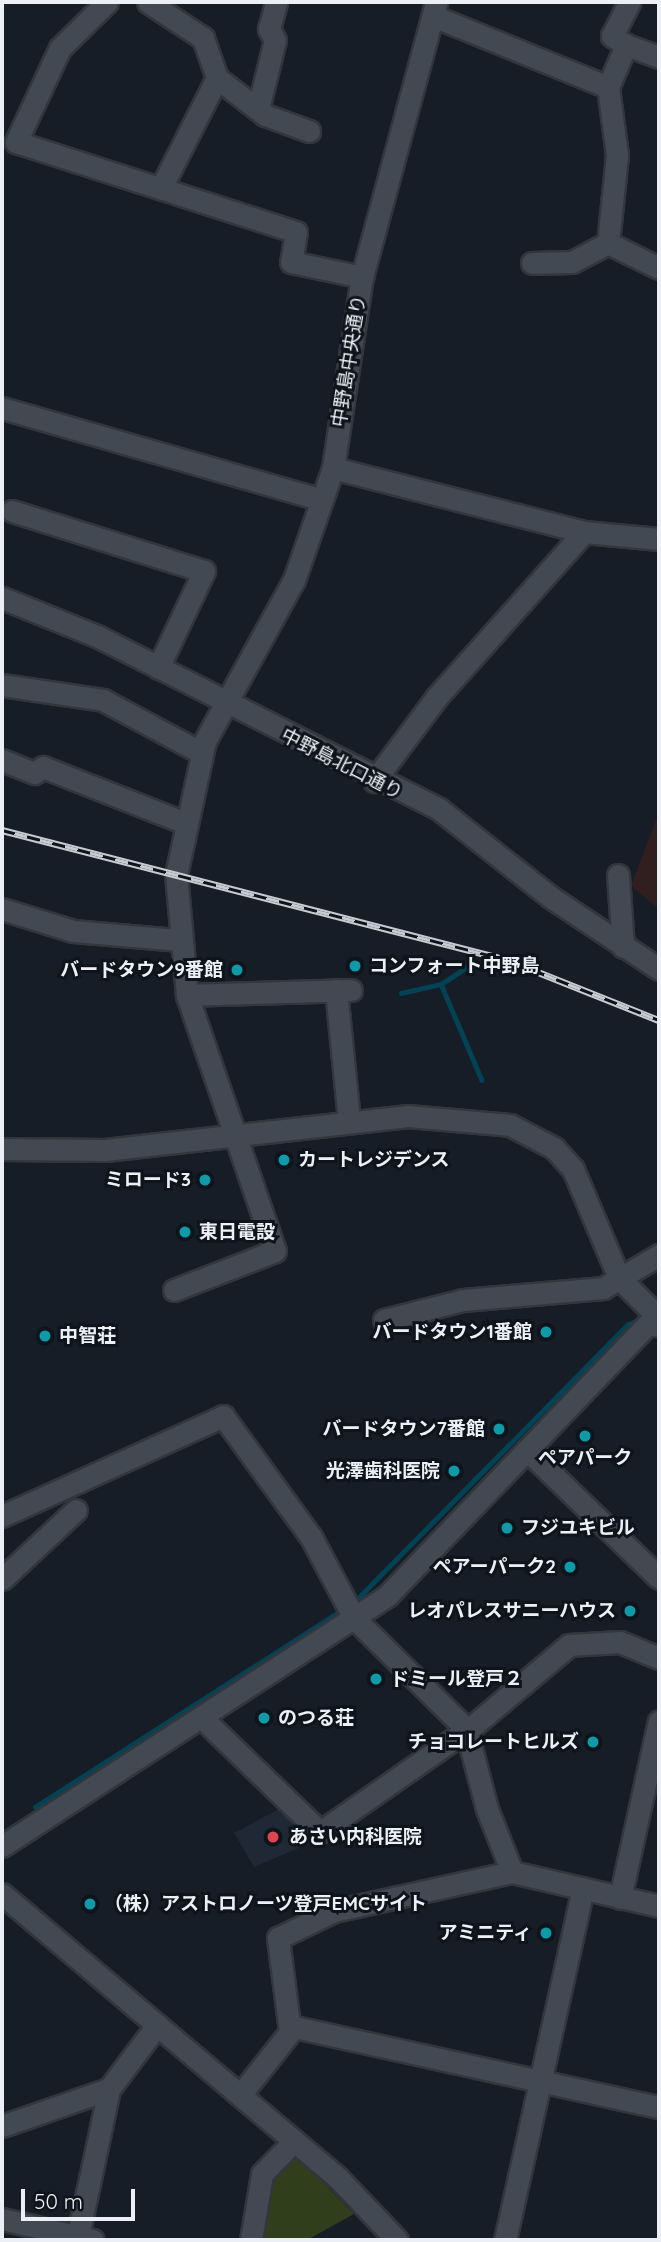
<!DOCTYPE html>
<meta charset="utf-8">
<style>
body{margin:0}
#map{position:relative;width:661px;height:2242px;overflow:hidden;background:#171d26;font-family:Quicksand,"Noto Sans JP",sans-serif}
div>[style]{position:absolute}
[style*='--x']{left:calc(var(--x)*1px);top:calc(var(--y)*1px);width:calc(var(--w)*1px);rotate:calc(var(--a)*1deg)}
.built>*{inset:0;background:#1f2936}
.education>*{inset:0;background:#311e1f}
.green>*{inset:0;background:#313e1b}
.stream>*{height:4.5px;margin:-2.25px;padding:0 2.25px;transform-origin:2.25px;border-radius:2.25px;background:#014354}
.roads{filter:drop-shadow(2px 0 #32363d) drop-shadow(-2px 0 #32363d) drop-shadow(0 2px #32363d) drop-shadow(0 -2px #32363d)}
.minor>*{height:21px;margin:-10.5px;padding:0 10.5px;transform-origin:10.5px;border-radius:10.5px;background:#424953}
.rail>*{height:7px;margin-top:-3.5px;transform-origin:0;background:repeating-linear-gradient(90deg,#0e141c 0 13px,#c6cbd1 0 26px);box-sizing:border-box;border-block:2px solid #c6cbd1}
.dots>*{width:19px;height:19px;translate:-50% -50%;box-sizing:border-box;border:4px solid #0e141c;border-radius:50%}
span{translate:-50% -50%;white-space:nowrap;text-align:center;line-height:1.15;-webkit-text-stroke:6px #0e141c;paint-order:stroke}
.street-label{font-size:19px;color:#ecf0f6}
.poi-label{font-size:19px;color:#ecf0f6;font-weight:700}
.left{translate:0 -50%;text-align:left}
.right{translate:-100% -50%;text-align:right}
.frame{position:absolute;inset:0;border:4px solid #ecf0f6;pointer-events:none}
.scale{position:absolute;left:21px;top:2189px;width:114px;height:32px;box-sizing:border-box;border:4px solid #ecf0f6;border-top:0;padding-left:9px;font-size:21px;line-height:24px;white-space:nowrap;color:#ecf0f6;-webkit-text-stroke:5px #0e141c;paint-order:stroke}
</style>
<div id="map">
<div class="built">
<div style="clip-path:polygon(279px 1809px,313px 1842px,254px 1867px,234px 1833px)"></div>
</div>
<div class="education">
<div style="clip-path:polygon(659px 812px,659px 909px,631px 886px)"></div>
</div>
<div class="green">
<div style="clip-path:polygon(290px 2157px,300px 2159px,354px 2214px,307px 2240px,260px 2240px,270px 2176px)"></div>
</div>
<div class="stream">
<div style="--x:441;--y:984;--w:104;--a:66.9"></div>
<div style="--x:401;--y:993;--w:41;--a:-12.7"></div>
<div style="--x:441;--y:984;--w:35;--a:-33"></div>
<div style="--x:354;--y:1602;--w:390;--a:-45.4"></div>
<div style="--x:628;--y:1324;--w:19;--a:-21"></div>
<div style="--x:35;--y:1807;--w:367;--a:-32.7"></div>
</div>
<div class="roads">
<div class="minor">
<div style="--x:107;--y:2;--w:66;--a:135.6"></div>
<div style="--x:60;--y:48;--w:104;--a:115.1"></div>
<div style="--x:16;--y:142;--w:294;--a:17.8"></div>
<div style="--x:296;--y:232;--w:30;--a:99"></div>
<div style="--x:291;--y:262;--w:73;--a:11.9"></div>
<div style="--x:148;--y:2;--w:66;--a:33.2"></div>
<div style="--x:203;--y:38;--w:42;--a:70.7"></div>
<div style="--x:217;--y:78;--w:123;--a:117"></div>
<div style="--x:433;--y:16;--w:189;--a:22.1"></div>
<div style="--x:608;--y:87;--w:69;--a:82.5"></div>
<div style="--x:617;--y:155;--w:88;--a:95.8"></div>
<div style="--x:608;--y:243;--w:57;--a:26.1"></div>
<div style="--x:626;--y:45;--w:17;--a:-147"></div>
<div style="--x:612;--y:36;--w:38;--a:-63"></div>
<div style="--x:217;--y:78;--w:61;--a:37.6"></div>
<div style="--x:265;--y:115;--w:47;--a:20"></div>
<div style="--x:608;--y:87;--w:46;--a:-66.8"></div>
<div style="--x:626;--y:45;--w:35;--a:20"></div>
<div style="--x:258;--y:109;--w:71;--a:-76.2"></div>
<div style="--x:275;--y:40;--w:13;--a:-119"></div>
<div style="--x:269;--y:29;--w:28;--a:-75"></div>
<div style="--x:532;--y:263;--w:40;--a:-1.4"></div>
<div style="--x:572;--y:262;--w:41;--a:-27.8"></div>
<div style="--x:2;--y:408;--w:333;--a:16"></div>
<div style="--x:333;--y:468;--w:259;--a:14.3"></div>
<div style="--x:584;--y:532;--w:75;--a:5.3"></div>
<div style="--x:12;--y:511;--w:201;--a:17.4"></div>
<div style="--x:204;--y:571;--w:107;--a:115.4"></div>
<div style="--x:2;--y:598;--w:105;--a:21.9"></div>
<div style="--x:99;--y:637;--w:381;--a:26.8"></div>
<div style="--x:439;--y:809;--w:140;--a:38.3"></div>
<div style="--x:549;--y:896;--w:132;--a:33.6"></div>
<div style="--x:2;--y:685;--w:102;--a:8.4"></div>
<div style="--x:103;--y:700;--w:110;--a:28.2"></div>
<div style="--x:2;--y:760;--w:35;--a:22"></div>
<div style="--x:34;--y:773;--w:11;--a:-34"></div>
<div style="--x:43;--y:767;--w:153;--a:21.5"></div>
<div style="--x:374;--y:781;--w:104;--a:-53.2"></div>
<div style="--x:436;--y:698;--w:222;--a:-48.3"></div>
<div style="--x:618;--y:875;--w:72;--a:86"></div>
<div style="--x:2;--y:909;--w:74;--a:17.2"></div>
<div style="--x:73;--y:931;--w:104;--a:4.9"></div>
<div style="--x:336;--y:990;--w:131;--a:84.3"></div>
<div style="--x:187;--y:995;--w:164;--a:-1.7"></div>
<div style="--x:2;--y:1149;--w:103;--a:0.6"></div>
<div style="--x:105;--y:1150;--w:305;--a:-6.4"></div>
<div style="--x:408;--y:1116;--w:102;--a:5"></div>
<div style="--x:510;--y:1125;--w:50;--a:27.6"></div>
<div style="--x:554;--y:1148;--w:28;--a:48"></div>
<div style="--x:573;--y:1169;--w:118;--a:67.1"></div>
<div style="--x:619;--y:1278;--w:47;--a:45"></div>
<div style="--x:652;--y:1311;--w:15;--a:70"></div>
<div style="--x:174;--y:1290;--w:108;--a:-21.1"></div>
<div style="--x:275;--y:1251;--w:271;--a:-109"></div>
<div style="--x:187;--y:995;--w:121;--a:-95.2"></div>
<div style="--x:176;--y:875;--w:137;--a:-77.8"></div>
<div style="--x:205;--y:741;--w:184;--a:-61.1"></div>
<div style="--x:294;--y:580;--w:119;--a:-70.8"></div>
<div style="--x:333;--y:468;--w:193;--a:-81.4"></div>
<div style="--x:362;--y:277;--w:285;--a:-74.9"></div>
<div style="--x:384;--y:1320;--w:81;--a:-14.2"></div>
<div style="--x:463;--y:1300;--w:141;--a:-4.9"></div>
<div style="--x:603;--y:1288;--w:65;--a:-30.5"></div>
<div style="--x:527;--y:1450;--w:184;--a:44.1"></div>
<div style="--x:2;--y:1516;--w:243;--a:-24.3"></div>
<div style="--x:223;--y:1416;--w:150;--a:54"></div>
<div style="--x:311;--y:1537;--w:92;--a:62"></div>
<div style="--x:354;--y:1618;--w:158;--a:44.7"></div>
<div style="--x:466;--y:1729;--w:83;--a:75.3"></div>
<div style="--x:487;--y:1809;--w:68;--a:68.4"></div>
<div style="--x:2;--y:1579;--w:101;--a:-43"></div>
<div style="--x:201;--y:1717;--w:165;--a:44"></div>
<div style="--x:320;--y:1832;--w:188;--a:-34.8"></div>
<div style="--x:474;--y:1725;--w:124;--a:-40.1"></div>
<div style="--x:569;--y:1645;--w:51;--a:-3.4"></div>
<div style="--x:620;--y:1642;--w:42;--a:22.3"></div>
<div style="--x:2;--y:1846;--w:460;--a:-33"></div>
<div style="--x:388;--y:1595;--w:374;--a:-46.2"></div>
<div style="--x:647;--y:1325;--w:12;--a:0"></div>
<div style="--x:2;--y:1894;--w:439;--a:40.2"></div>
<div style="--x:337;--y:2177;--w:87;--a:46.4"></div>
<div style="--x:620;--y:1898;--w:181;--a:-77.6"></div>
<div style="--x:290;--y:2026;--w:378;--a:12.4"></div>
<div style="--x:241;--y:2094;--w:79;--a:-51.7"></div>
<div style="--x:290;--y:2032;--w:95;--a:-97.3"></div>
<div style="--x:278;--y:1938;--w:62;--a:-25.7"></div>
<div style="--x:334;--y:1911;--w:182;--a:-12.4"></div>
<div style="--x:512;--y:1872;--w:151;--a:13"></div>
<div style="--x:2;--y:2126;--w:113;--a:-19.1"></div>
<div style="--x:2;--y:2219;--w:93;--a:13"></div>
<div style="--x:77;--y:2240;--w:154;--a:-78"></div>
<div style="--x:109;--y:2089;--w:80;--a:-53.1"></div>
<div style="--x:251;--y:2240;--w:67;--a:-80.5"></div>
<div style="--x:262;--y:2174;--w:46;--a:-45.9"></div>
<div style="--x:505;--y:2240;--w:360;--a:-77.5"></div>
</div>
</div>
<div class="rail">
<div style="--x:2;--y:830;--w:522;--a:14.41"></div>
<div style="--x:508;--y:960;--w:162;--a:21.7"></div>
</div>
<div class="dots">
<div style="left:355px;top:966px;background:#0f9aa8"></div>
<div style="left:237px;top:970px;background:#0f9aa8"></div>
<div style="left:284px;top:1160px;background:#0f9aa8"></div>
<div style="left:205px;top:1180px;background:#0f9aa8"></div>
<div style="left:185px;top:1232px;background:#0f9aa8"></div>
<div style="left:546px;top:1332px;background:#0f9aa8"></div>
<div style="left:45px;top:1336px;background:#0f9aa8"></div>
<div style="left:499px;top:1429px;background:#0f9aa8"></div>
<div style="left:585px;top:1436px;background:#0f9aa8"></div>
<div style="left:454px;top:1471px;background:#0f9aa8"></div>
<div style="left:507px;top:1528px;background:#0f9aa8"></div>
<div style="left:570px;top:1567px;background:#0f9aa8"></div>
<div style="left:630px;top:1611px;background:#0f9aa8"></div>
<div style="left:376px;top:1679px;background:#0f9aa8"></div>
<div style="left:264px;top:1718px;background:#0f9aa8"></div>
<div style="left:593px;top:1742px;background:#0f9aa8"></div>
<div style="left:273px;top:1837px;background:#e0444e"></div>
<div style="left:90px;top:1904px;background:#0f9aa8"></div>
<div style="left:546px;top:1933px;background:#0f9aa8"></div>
</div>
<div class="street-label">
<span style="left:349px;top:361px;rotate:-81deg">中野島中央通り</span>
<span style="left:342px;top:764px;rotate:27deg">中野島北口通り</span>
</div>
<div class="poi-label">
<span class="left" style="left:369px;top:966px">コンフォート中野島</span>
<span class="right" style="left:223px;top:970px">バードタウン9番館</span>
<span class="left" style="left:298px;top:1160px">カートレジデンス</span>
<span class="right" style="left:191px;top:1180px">ミロード3</span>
<span class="left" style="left:199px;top:1232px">東日電設</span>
<span class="right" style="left:532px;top:1332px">バードタウン1番館</span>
<span class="left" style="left:59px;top:1336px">中智荘</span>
<span class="right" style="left:485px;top:1429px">バードタウン7番館</span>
<span style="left:585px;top:1458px">ペアパーク</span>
<span class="right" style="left:440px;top:1471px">光澤歯科医院</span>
<span class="left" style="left:521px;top:1528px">フジユキビル</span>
<span class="right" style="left:556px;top:1567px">ペアーパーク2</span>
<span class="right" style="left:616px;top:1611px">レオパレスサニーハウス</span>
<span class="left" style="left:390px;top:1679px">ドミール登戸２</span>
<span class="left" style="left:278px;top:1718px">のつる荘</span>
<span class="right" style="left:579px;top:1742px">チョコレートヒルズ</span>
<span class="left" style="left:289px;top:1837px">あさい内科医院</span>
<span class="left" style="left:104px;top:1904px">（株）アストロノーツ登戸EMCサイト</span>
<span class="right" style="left:532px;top:1933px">アミニティ</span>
</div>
<div class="frame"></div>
<div class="scale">50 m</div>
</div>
